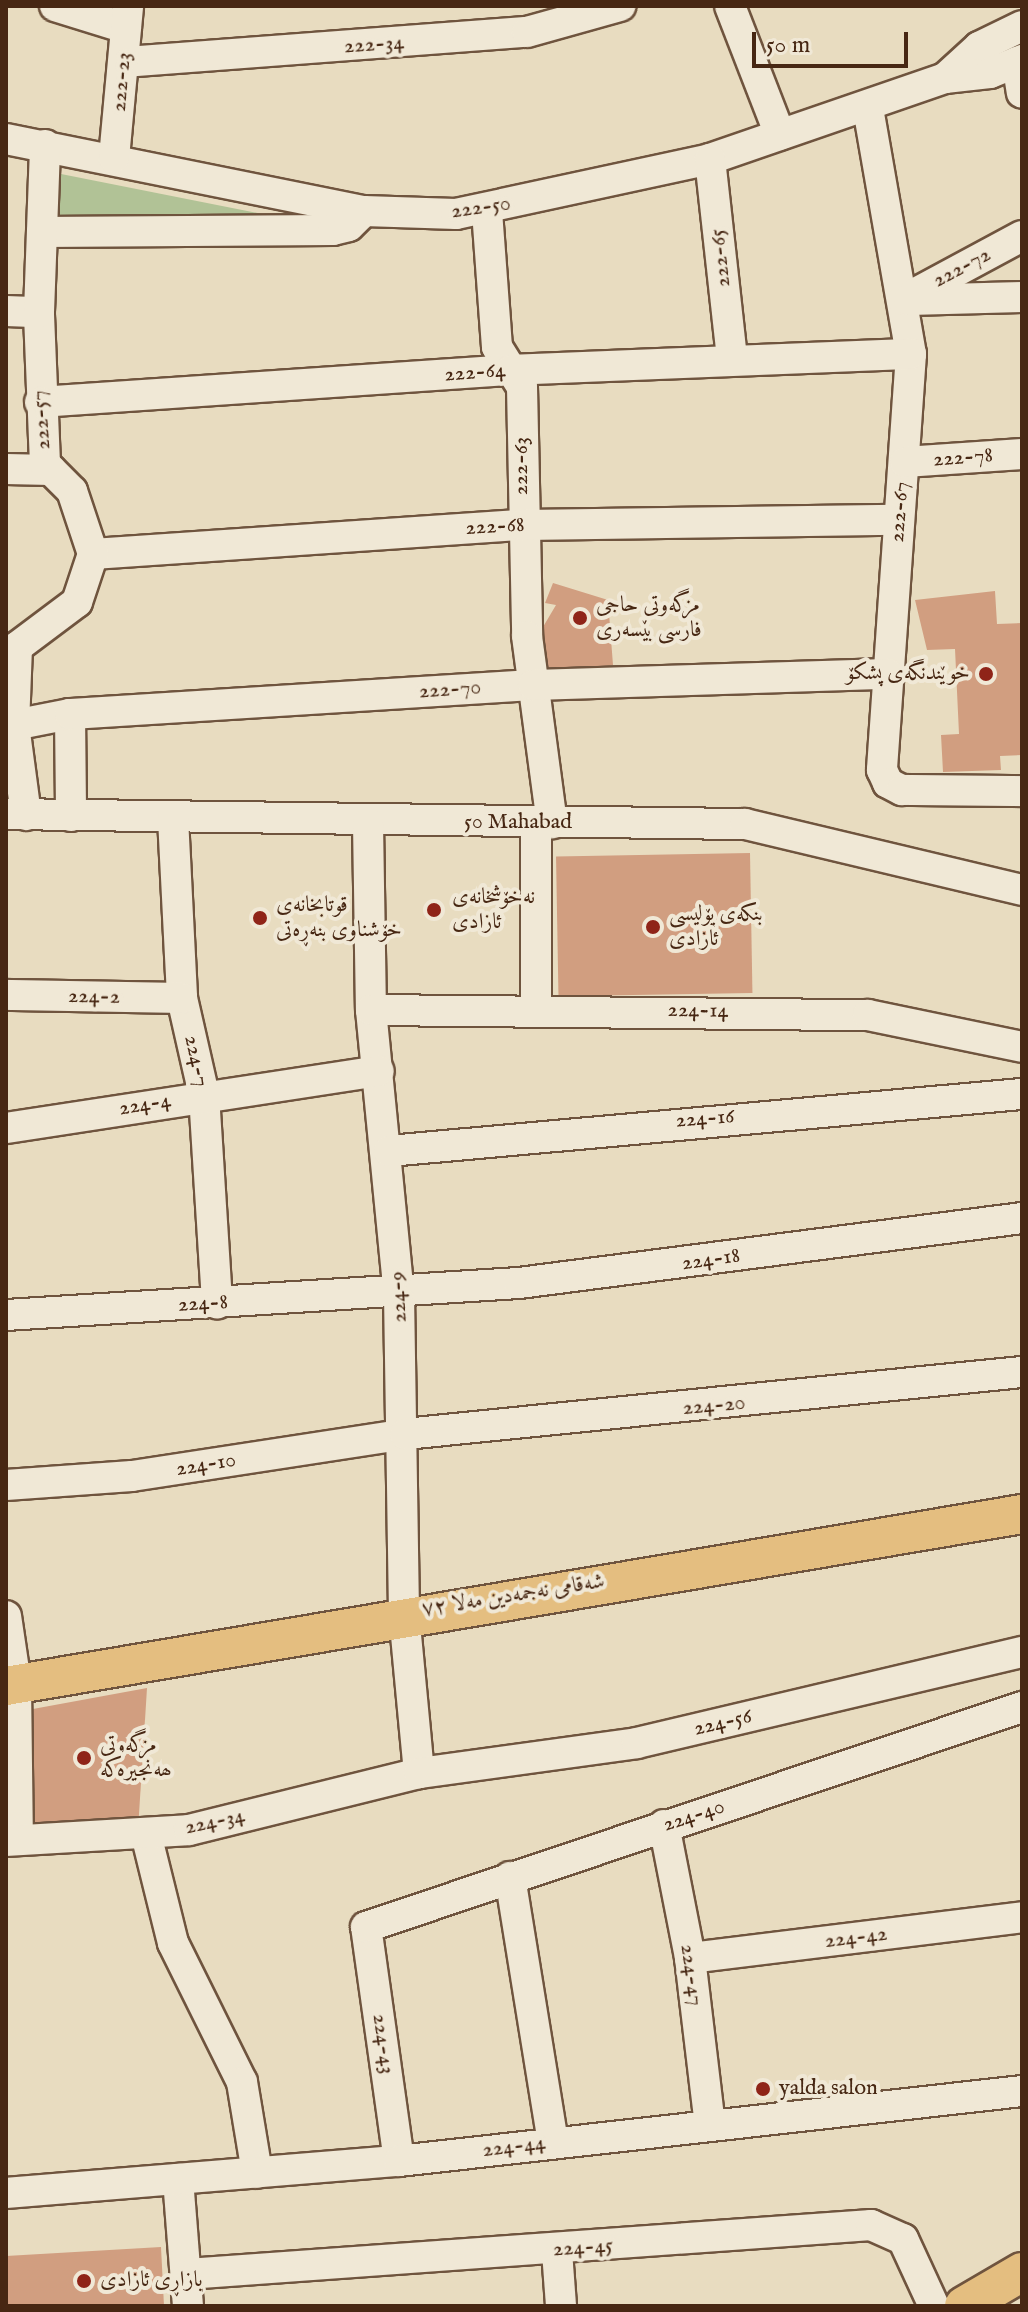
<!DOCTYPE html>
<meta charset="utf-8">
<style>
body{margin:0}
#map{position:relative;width:1028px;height:2312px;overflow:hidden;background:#e8dcc0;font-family:"IM FELL English",Amiri,serif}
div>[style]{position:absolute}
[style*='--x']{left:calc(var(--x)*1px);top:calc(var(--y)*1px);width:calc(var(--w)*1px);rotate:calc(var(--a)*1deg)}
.green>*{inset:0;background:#b1c296}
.building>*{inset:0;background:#d19e80;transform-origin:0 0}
.roads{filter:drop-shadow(2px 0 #6f543e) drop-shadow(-2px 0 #6f543e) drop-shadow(0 2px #6f543e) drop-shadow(0 -2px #6f543e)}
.minor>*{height:30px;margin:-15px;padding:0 15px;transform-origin:15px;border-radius:15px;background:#f0e8d6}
.major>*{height:38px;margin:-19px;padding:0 19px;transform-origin:19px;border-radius:19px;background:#e4be80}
.dots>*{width:22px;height:22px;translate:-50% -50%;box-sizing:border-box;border:4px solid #f0e8d6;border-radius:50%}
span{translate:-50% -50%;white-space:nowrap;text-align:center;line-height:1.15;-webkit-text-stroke:8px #f0e8d6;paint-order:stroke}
.street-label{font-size:22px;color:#472713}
.poi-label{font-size:22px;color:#472713}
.left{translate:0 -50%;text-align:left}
.right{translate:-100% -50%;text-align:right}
.frame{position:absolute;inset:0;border:8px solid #472713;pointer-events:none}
.scale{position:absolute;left:752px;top:32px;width:156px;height:36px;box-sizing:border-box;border:4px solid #472713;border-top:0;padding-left:10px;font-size:24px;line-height:28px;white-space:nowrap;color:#472713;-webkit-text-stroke:6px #f0e8d6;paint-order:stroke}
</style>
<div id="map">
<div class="green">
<div style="clip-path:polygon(51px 172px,353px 232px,52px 240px)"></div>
</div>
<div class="building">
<div style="clip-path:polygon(553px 583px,608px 600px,613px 665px,560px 678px,555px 668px,543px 666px,540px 632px,556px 605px,545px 603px)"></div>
<div style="clip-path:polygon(995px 591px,997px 624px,1022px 623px,1022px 755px,1000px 756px,1001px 770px,943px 772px,941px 735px,959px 734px,955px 649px,927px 650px,915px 600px)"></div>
<div style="left:750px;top:853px;width:140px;height:194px;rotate:89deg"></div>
<div style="clip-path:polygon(147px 1688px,138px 1830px,25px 1834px,22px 1711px)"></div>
<div style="clip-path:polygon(161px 2247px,164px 2306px,6px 2306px,6px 2256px)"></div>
</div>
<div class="roads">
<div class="minor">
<div style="--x:55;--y:6;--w:74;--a:17.2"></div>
<div style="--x:730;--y:6;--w:138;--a:68.8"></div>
<div style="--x:125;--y:62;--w:403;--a:-4.3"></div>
<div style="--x:527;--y:32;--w:97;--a:-15.6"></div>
<div style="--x:1017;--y:62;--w:31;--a:81"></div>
<div style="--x:945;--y:78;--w:46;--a:-42.4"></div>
<div style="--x:979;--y:47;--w:48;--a:-26"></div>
<div style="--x:868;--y:108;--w:250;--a:80.1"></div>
<div style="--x:911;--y:354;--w:417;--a:94"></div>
<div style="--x:882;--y:770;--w:14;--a:65"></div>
<div style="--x:888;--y:783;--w:16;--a:27"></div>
<div style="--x:902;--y:790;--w:120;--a:0.5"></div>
<div style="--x:6;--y:139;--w:365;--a:11.4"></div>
<div style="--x:364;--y:211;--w:92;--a:1.9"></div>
<div style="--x:456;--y:214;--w:260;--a:-12.2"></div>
<div style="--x:710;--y:159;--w:249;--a:-19"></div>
<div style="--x:945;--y:78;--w:45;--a:-6.3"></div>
<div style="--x:990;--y:73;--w:35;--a:-22"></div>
<div style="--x:114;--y:158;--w:153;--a:-84.7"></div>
<div style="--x:710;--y:159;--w:200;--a:83.7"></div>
<div style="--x:487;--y:211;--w:136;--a:85.8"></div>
<div style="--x:497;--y:347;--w:47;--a:58"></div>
<div style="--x:522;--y:387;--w:249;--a:88.8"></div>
<div style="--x:527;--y:636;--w:189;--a:82.4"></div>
<div style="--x:42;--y:232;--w:291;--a:-0.4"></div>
<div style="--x:333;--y:230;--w:16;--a:-14"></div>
<div style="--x:349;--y:226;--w:21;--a:-45"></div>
<div style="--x:903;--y:300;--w:135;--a:-28.3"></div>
<div style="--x:909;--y:300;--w:113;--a:-1.5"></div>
<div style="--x:6;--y:311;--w:33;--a:2"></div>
<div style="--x:40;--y:402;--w:472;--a:-3.9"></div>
<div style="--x:511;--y:370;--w:400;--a:-2.3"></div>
<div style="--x:905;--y:462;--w:117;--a:-3.9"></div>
<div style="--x:6;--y:469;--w:45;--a:1.3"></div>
<div style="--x:93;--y:554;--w:430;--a:-3.9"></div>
<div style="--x:522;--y:525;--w:377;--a:-0.8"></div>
<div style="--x:17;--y:647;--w:75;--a:-36.9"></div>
<div style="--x:77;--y:602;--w:51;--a:-71.6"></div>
<div style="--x:93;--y:554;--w:66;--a:-108.4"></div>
<div style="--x:72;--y:491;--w:38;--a:-135"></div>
<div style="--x:45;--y:464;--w:152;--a:-92.3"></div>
<div style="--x:39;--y:312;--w:167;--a:-87.9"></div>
<div style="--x:17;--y:647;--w:78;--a:92.2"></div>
<div style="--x:14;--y:725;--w:91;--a:82.4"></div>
<div style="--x:70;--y:714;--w:102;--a:89.4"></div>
<div style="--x:14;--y:725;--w:57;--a:-11.1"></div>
<div style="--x:70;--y:714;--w:464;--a:-3.6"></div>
<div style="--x:533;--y:685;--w:355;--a:-1.8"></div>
<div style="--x:6;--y:814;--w:739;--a:0.78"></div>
<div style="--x:745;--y:824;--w:285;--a:13.4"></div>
<div style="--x:173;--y:818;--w:180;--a:87.1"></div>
<div style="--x:182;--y:998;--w:99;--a:77.2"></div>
<div style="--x:204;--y:1095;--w:209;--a:86.4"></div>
<div style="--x:536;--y:822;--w:186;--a:90"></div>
<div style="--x:368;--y:823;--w:187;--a:89.1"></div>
<div style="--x:371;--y:1010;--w:285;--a:84.4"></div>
<div style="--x:399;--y:1294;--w:320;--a:89.1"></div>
<div style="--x:404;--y:1614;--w:160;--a:84.6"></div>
<div style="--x:6;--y:995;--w:176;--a:1"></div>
<div style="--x:371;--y:1010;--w:497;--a:0.6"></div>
<div style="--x:868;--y:1015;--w:157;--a:11.7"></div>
<div style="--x:6;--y:1128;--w:377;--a:-8.7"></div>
<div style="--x:389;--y:1151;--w:636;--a:-5.15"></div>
<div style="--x:6;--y:1315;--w:514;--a:-3.57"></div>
<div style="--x:519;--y:1283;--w:507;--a:-7.36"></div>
<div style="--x:6;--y:1485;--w:126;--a:-4.1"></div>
<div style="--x:132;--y:1476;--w:276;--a:-8.7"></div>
<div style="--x:405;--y:1434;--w:620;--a:-5.74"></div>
<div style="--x:6;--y:1616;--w:69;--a:81.6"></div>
<div style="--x:16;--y:1684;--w:156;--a:89.3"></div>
<div style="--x:664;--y:1825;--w:136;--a:78.9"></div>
<div style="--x:690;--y:1958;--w:168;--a:83.2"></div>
<div style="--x:146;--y:1834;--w:112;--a:76.1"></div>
<div style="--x:173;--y:1943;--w:155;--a:63.6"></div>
<div style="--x:242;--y:2082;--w:92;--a:80.6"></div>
<div style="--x:6;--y:1841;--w:183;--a:-3.4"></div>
<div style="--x:189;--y:1830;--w:237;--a:-13.9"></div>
<div style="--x:419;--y:1773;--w:220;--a:-7.8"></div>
<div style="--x:637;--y:1743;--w:396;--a:-13.3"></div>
<div style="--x:510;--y:1877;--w:268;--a:80.8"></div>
<div style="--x:690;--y:1958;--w:335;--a:-7"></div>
<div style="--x:399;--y:2161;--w:236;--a:-98"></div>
<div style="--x:366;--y:1927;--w:692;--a:-18.54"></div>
<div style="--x:178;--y:2179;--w:127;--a:85.5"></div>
<div style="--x:6;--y:2193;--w:394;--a:-4.7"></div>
<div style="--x:399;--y:2161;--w:627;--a:-6.41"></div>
<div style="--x:557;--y:2251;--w:55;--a:85.8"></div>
<div style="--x:187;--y:2274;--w:686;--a:-4.1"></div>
<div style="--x:871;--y:2225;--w:35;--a:24"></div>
<div style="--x:903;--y:2239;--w:74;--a:65.2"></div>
</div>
<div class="major">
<div style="--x:6;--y:1686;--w:1030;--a:-9.61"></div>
<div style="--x:964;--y:2306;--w:67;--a:-30.4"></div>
</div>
</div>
<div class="dots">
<div style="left:580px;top:618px;background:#8f2418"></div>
<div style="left:986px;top:674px;background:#8f2418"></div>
<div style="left:434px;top:910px;background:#8f2418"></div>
<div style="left:260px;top:918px;background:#8f2418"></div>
<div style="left:653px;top:927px;background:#8f2418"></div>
<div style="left:84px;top:1758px;background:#8f2418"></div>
<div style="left:763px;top:2089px;background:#8f2418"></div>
<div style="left:84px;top:2281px;background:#8f2418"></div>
</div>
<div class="street-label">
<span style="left:374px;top:45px;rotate:-4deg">222-34</span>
<span style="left:122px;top:82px;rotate:-85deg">222-23</span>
<span style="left:481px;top:208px;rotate:-8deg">222-50</span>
<span style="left:721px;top:258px;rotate:-96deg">222-65</span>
<span style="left:962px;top:268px;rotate:-28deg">222-72</span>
<span style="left:475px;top:373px;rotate:-4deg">222-64</span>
<span style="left:42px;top:420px;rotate:-94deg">222-57</span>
<span style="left:963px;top:458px;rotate:-4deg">222-78</span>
<span style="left:522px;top:466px;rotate:-90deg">222-63</span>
<span style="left:900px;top:512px;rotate:-85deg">222-67</span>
<span style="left:495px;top:527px;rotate:-3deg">222-68</span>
<span style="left:450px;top:690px;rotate:-4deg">222-70</span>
<span style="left:518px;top:823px">50 Mahabad</span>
<span style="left:94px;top:997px;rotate:1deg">224-2</span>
<span style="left:698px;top:1011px;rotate:1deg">224-14</span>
<span style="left:196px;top:1061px;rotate:78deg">224-7</span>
<span style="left:145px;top:1105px;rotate:-9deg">224-4</span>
<span style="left:705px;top:1119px;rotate:-4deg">224-16</span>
<span style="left:711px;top:1260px;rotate:-8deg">224-18</span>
<span style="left:399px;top:1297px;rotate:-93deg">224-9</span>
<span style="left:203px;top:1304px;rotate:-3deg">224-8</span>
<span style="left:714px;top:1406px;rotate:-5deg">224-20</span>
<span style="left:206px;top:1465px;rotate:-9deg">224-10</span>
<span style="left:513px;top:1596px;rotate:-9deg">شەقامی نەجمەدین مەلا ٧٢</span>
<span style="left:723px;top:1723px;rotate:-13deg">224-56</span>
<span style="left:694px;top:1816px;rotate:-18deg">224-40</span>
<span style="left:215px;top:1822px;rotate:-12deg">224-34</span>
<span style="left:856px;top:1938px;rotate:-7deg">224-42</span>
<span style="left:691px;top:1975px;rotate:82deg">224-47</span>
<span style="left:383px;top:2044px;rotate:82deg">224-43</span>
<span style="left:514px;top:2147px;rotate:-7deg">224-44</span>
<span style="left:583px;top:2248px;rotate:-4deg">224-45</span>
</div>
<div class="poi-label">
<span class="left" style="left:596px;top:618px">مزگەوتی حاجی<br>فارسی بێسەری</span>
<span class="right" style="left:970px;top:674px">خوێندنگەی پشکۆ</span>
<span class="left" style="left:452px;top:910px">نەخۆشخانەی<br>ئازادی</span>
<span class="left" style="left:276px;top:918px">قوتابخانەی<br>خۆشناوی بنەڕەتی</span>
<span class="left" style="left:669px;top:927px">بنکەی پۆلیسی<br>ئازادی</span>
<span class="left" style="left:100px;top:1758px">مزگەوتی<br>ھەنجیرەکە</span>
<span class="left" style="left:779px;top:2089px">yalda salon</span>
<span class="left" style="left:100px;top:2281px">بازاڕی ئازادی</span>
</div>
<div class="frame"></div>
<div class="scale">50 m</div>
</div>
